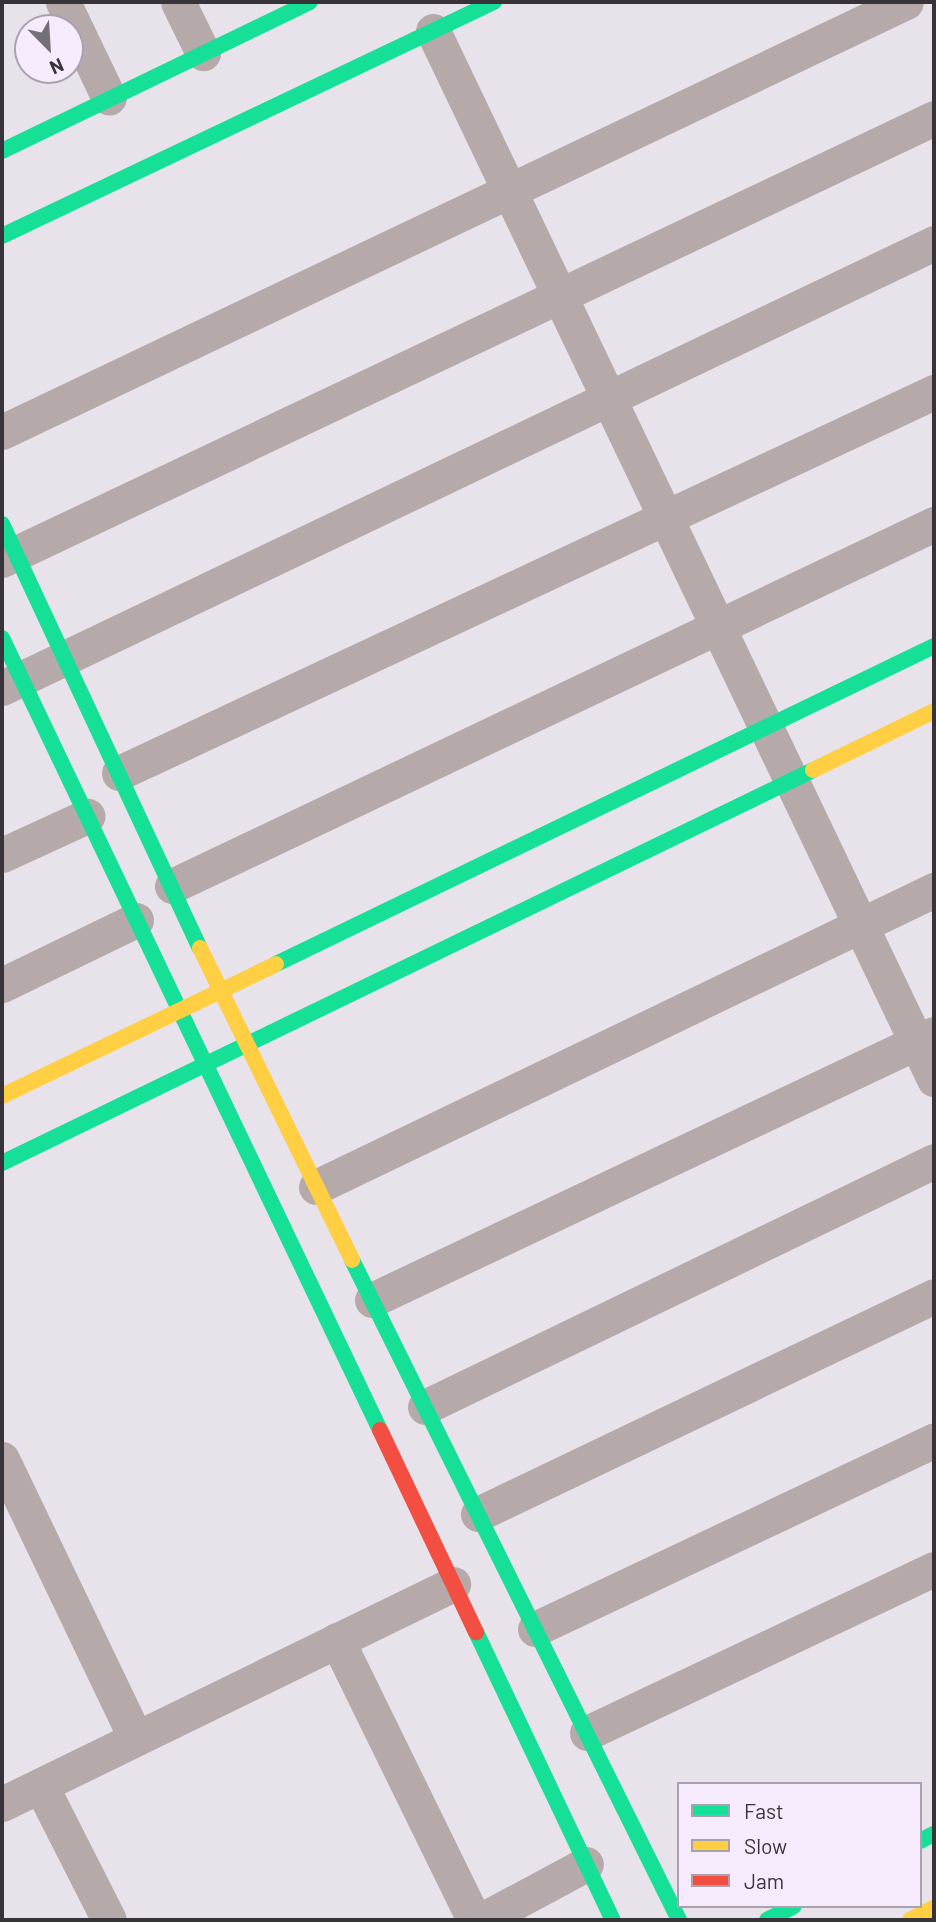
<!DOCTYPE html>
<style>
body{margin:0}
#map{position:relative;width:936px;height:1922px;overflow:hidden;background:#e8e2eb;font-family:Barlow,sans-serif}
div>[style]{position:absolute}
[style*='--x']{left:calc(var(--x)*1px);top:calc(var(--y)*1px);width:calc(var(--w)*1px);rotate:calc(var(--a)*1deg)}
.street>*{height:35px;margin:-17.5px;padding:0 17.5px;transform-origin:17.5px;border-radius:17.5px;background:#b5a9aa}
.fast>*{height:16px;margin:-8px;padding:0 8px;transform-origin:8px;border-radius:8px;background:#16e098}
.slow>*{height:16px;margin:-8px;padding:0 8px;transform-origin:8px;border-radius:8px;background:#ffcf43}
.jam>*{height:16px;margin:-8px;padding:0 8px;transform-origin:8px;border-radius:8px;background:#f24e42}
span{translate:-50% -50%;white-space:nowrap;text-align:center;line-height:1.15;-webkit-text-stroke:5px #f6ebfc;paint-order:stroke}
.frame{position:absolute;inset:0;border:4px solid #373339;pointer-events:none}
.legend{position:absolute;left:677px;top:1782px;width:245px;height:126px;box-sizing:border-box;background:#f6ebfc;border:2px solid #aaa1ae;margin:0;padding:9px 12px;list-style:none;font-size:21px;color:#373339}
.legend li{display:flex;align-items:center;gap:14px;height:35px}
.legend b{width:35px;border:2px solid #aaa1ae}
.north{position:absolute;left:14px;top:14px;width:70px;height:70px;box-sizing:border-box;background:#f6ebfc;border:2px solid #aaa1ae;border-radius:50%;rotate:156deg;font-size:19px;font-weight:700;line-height:28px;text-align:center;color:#373339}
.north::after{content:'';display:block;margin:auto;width:24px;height:32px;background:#757077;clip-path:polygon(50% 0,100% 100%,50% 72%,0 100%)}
</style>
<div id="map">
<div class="street">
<div style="--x:63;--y:2;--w:106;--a:64.4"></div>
<div style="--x:178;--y:2;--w:57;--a:63.9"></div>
<div style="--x:433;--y:31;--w:1162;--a:64.45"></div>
<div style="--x:2;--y:432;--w:1001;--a:-25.44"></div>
<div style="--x:2;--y:560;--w:1031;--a:-25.37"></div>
<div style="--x:2;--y:688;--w:1033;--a:-25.52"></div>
<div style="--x:119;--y:773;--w:900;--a:-25.06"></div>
<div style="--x:2;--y:855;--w:94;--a:-24.6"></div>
<div style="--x:172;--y:886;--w:844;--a:-25.41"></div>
<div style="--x:2;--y:985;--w:149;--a:-25.9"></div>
<div style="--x:316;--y:1187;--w:686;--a:-25.67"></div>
<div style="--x:372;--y:1300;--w:622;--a:-25.33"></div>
<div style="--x:425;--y:1407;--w:565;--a:-25.79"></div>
<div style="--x:2;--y:1459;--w:310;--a:64.4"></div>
<div style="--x:478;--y:1514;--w:505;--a:-25.55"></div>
<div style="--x:535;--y:1629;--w:441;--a:-25.3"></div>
<div style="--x:337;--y:1640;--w:312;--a:63.9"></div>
<div style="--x:587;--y:1733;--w:384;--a:-25.3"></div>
<div style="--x:41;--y:1786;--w:150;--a:63.1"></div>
<div style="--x:2;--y:1804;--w:502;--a:-26"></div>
<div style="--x:482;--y:1920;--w:118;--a:-28.3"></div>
</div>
<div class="fast">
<div style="--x:2;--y:151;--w:342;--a:-25.8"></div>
<div style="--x:2;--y:236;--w:545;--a:-25.44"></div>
<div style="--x:2;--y:524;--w:468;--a:65"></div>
<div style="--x:2;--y:638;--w:878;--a:64.49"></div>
<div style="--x:276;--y:964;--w:731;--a:-25.79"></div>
<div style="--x:2;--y:1163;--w:901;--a:-25.85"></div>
<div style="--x:352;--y:1260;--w:737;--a:63.64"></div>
<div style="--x:476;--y:1632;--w:319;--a:64.6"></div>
<div style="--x:920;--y:1841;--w:16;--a:-27"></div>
<div style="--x:767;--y:1920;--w:30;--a:-27"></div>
</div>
<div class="slow">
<div style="--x:813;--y:770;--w:135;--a:-26"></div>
<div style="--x:200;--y:948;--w:347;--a:64"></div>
<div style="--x:2;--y:1096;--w:304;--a:-25.7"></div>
<div style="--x:910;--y:1920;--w:27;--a:-27"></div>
</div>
<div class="jam">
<div style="--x:380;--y:1430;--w:224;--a:64.6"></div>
</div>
<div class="frame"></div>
<ul class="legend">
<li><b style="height:9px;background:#16e098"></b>Fast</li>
<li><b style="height:9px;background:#ffcf43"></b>Slow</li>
<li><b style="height:9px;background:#f24e42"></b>Jam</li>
</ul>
<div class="north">N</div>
</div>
